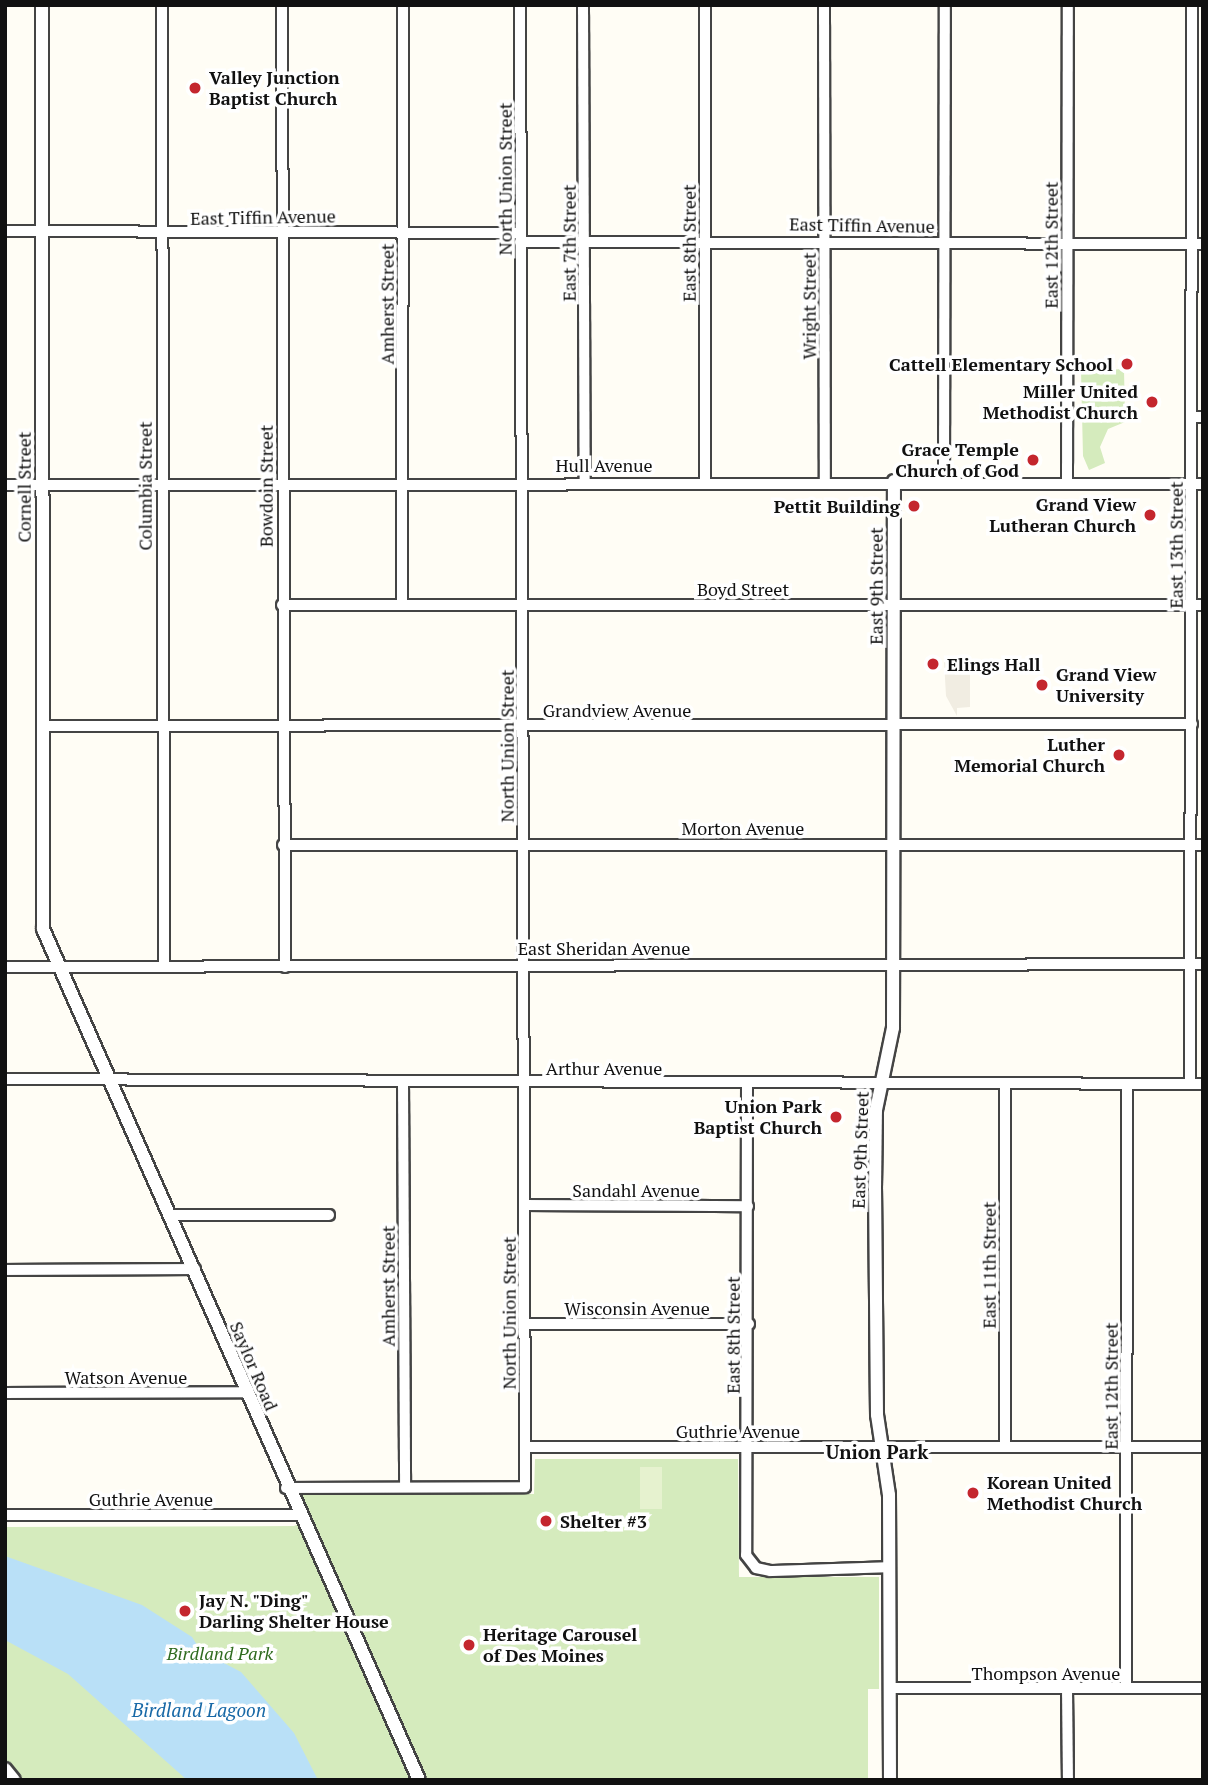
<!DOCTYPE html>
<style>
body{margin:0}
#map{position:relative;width:1208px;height:1785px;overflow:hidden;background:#fffdf5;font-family:"PT Serif",serif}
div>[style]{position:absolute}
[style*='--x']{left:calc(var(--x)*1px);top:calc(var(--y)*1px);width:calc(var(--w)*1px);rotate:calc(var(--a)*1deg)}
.green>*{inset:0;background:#d5ebbd}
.pitch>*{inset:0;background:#e6f2cf;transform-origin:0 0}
.plaza>*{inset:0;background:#f1ede2}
.water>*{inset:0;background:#b9e0f7}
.roads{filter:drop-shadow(2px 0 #444) drop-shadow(-2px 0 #444) drop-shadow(0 2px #444) drop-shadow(0 -2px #444)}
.minor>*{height:10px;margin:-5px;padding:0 5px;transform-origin:5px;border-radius:5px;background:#fff}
.tertiary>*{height:12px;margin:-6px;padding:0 6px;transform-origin:6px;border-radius:6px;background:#fff}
.dots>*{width:19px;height:19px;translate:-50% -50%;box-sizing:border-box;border:4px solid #fff;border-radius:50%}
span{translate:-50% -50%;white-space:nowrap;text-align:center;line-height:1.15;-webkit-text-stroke:7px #fff;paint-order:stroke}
.poi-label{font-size:18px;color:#111;font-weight:700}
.left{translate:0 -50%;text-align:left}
.right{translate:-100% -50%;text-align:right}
.street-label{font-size:18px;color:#111}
.park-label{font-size:18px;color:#2f6b1f;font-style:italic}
.neighbourhood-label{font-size:19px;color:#111;font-weight:700}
.water-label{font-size:19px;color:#1768a6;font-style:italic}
.frame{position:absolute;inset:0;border:7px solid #111;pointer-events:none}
</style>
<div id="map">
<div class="green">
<div style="clip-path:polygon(1124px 369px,1125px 422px,1108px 429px,1100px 447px,1105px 463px,1089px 470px,1083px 456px,1081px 371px)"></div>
<div style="clip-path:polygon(535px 1459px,738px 1459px,739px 1577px,879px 1577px,879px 1689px,868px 1689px,868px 1780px,5px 1780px,5px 1527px,294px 1526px,301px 1523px,298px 1495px,534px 1494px)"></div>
</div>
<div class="pitch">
<div style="left:640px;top:1467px;width:22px;height:42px"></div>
</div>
<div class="plaza">
<div style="clip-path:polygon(944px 660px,970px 661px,970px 707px,957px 708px,957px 716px,946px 696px)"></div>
</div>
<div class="water">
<div style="clip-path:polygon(5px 1556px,142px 1605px,192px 1637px,201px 1651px,241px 1672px,294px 1733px,318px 1780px,187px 1780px,68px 1674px,5px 1640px)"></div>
</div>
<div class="roads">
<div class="minor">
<div style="--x:162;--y:5;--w:962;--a:89.88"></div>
<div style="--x:282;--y:5;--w:962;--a:89.82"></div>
<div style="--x:583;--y:5;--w:476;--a:89.8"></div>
<div style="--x:824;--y:5;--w:476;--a:89.9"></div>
<div style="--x:5;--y:231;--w:515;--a:0.22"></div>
<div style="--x:520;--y:242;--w:683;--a:0.17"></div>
<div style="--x:1192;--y:417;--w:11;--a:0"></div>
<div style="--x:705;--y:481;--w:476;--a:-90"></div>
<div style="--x:944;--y:483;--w:478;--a:-89.9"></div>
<div style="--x:1067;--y:484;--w:479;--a:-89.9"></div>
<div style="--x:5;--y:485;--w:1198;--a:-0.05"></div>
<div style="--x:402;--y:604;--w:599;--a:-89.9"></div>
<div style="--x:282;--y:605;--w:921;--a:0"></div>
<div style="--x:42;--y:726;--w:1150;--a:-0.1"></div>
<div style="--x:283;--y:845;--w:920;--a:0"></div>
<div style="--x:5;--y:967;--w:1198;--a:-0.14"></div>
<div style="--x:5;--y:1079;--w:1198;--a:0.24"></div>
<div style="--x:403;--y:1083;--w:404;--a:89.7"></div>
<div style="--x:747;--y:1084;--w:471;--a:90.1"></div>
<div style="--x:746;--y:1555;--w:16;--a:52"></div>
<div style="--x:756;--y:1568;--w:14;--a:12"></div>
<div style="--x:770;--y:1571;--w:119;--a:-1.9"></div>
<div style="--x:1005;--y:1084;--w:363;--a:90"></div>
<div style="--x:1190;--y:1084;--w:1079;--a:-89.89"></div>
<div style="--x:524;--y:1205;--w:224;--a:0.3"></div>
<div style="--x:173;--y:1215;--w:156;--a:0"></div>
<div style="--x:5;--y:1270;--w:190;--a:-0.3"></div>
<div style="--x:525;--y:1324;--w:224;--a:0"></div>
<div style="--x:5;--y:1393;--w:241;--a:-0.2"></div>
<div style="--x:526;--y:1447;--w:677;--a:0"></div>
<div style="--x:286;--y:1488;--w:239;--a:-0.2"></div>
<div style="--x:525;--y:1487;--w:1482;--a:-90.19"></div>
<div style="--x:5;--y:1515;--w:292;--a:0"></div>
<div style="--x:890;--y:1688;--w:313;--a:0"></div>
<div style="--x:1067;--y:1688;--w:92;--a:89.4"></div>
<div style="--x:1126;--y:1688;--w:604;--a:-89.91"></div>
</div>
<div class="tertiary">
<div style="--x:42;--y:5;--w:924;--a:89.94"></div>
<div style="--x:43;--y:929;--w:930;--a:66.16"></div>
<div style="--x:5;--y:1769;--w:14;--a:51"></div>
<div style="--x:890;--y:1780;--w:285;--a:-90.2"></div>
<div style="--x:889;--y:1495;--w:81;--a:-98.5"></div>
<div style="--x:877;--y:1415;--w:226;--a:-90.5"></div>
<div style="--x:875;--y:1189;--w:79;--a:-89.3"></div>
<div style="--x:876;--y:1110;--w:84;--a:-78.3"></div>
<div style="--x:893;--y:1028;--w:547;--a:-89.9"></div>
</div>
</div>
<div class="dots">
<div style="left:195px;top:88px;background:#c4262e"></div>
<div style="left:1127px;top:364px;background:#c4262e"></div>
<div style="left:1152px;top:402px;background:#c4262e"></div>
<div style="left:1033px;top:460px;background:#c4262e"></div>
<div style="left:914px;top:506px;background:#c4262e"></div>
<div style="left:1150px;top:515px;background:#c4262e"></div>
<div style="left:933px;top:664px;background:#c4262e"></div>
<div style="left:1042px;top:685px;background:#c4262e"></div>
<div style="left:1119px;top:755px;background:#c4262e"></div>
<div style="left:836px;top:1117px;background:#c4262e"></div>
<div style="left:973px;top:1493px;background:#c4262e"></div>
<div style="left:546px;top:1521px;background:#c4262e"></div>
<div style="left:185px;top:1611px;background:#c4262e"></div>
<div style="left:469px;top:1645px;background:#c4262e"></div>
</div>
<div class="poi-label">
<span class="left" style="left:209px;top:88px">Valley Junction<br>Baptist Church</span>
<span class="right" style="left:1113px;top:364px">Cattell Elementary School</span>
<span class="right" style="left:1138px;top:402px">Miller United<br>Methodist Church</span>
<span class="right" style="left:1019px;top:460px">Grace Temple<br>Church of God</span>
<span class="right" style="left:1136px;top:515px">Grand View<br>Lutheran Church</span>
<span class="right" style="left:900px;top:506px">Pettit Building</span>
<span class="left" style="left:947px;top:664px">Elings Hall</span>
<span class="left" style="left:1056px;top:685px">Grand View<br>University</span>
<span class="right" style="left:1105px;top:755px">Luther<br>Memorial Church</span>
<span class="right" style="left:822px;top:1117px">Union Park<br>Baptist Church</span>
<span class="left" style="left:987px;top:1493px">Korean United<br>Methodist Church</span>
<span class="left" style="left:560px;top:1521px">Shelter #3</span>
<span class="left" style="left:199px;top:1611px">Jay N. "Ding"<br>Darling Shelter House</span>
<span class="left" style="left:483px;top:1645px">Heritage Carousel<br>of Des Moines</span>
</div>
<div class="street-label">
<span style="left:505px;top:179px;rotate:-90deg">North Union Street</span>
<span style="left:263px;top:217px;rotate:-1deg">East Tiffin Avenue</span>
<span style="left:862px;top:225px;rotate:1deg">East Tiffin Avenue</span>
<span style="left:569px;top:243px;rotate:-90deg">East 7th Street</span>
<span style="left:689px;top:243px;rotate:-90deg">East 8th Street</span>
<span style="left:1051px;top:245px;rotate:-90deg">East 12th Street</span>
<span style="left:387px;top:304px;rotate:-90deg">Amherst Street</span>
<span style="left:809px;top:306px;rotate:-90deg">Wright Street</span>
<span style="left:604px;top:465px">Hull Avenue</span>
<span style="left:145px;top:486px;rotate:-90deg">Columbia Street</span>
<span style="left:266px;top:486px;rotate:-90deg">Bowdoin Street</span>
<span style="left:24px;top:487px;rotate:-90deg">Cornell Street</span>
<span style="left:1176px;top:545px;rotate:-90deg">East 13th Street</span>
<span style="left:876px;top:586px;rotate:-90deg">East 9th Street</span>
<span style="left:743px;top:589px">Boyd Street</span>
<span style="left:617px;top:710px">Grandview Avenue</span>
<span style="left:507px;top:746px;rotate:-90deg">North Union Street</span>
<span style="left:743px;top:828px">Morton Avenue</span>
<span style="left:604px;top:948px">East Sheridan Avenue</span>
<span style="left:604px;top:1068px">Arthur Avenue</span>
<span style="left:860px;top:1150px;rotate:-88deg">East 9th Street</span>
<span style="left:636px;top:1190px">Sandahl Avenue</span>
<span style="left:989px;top:1265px;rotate:-90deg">East 11th Street</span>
<span style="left:388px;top:1286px;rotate:-90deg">Amherst Street</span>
<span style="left:637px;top:1308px">Wisconsin Avenue</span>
<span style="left:509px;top:1313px;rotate:-90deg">North Union Street</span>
<span style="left:733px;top:1335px;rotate:-90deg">East 8th Street</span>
<span style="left:254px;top:1366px;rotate:67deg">Saylor Road</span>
<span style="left:126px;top:1377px">Watson Avenue</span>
<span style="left:1111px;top:1386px;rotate:-90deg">East 12th Street</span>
<span style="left:738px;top:1431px">Guthrie Avenue</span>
<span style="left:151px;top:1499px">Guthrie Avenue</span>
<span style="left:1046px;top:1673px">Thompson Avenue</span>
</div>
<div class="park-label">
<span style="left:220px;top:1653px">Birdland Park</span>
</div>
<div class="neighbourhood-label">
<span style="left:877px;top:1452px">Union Park</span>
</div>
<div class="water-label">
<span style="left:199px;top:1710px">Birdland Lagoon</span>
</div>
<div class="frame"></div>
</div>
